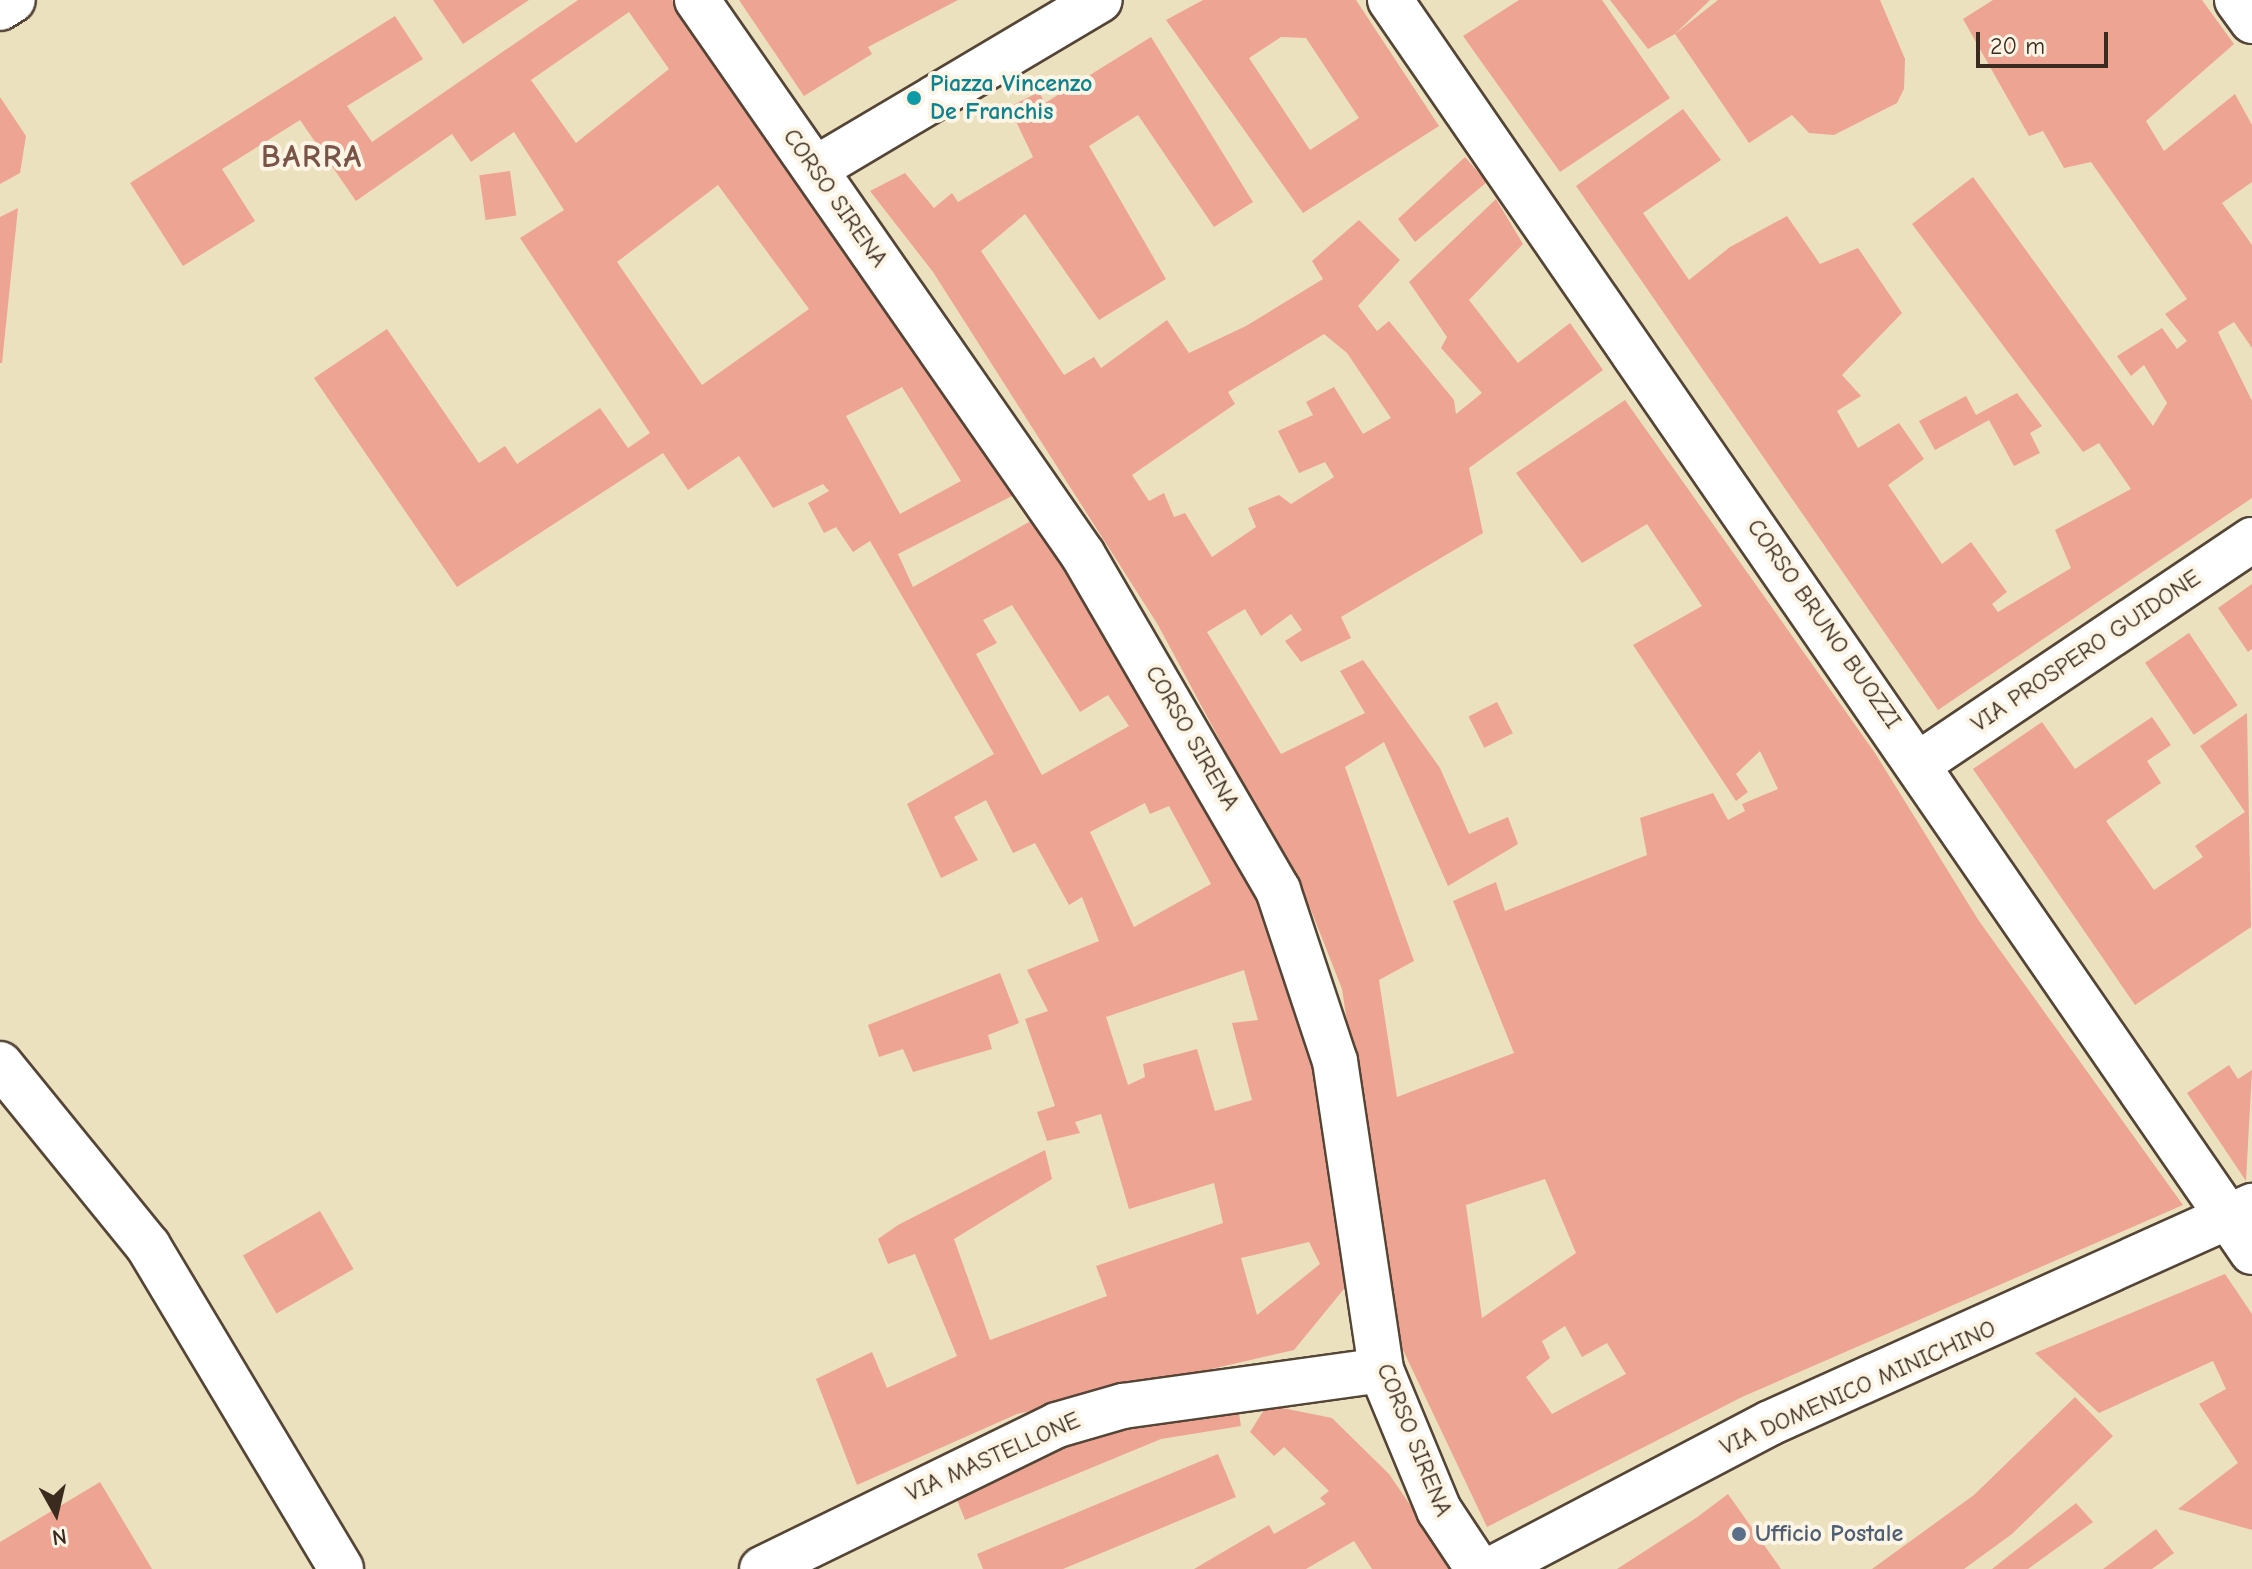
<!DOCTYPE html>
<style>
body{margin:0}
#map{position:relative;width:2252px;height:1569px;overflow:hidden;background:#ebe1bf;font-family:"Comic Neue",sans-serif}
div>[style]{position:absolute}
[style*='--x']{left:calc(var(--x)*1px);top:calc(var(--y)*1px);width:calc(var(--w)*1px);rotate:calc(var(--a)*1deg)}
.building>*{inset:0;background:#eea492;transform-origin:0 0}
.roads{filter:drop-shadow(2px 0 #554536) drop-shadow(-2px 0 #554536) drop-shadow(0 2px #554536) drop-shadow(0 -2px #554536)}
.street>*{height:44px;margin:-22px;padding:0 22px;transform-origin:22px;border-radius:22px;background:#fff}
.dots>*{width:22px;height:22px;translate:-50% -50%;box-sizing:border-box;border:4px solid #fcf5e5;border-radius:50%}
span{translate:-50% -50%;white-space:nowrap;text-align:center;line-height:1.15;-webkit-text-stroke:8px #fcf5e5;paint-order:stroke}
.culture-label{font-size:24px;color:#0d838f;font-weight:700}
.left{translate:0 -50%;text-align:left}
.street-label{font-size:24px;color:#3b2a1e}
.service-label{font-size:24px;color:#4e5e75;font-weight:700}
.district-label{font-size:32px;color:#7a5547;font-weight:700;letter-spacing:2px}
.north{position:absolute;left:16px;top:1473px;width:80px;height:80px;-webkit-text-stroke:6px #fcf5e5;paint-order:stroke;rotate:172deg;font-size:22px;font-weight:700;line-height:32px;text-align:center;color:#3b2a1e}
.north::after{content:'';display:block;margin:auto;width:28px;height:36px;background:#3b2a1e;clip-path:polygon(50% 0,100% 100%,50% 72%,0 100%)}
.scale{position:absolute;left:1976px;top:32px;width:132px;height:36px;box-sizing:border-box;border:4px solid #3b2a1e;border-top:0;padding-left:10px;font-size:24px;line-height:28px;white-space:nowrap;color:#3b2a1e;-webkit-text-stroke:6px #fcf5e5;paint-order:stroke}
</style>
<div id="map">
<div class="building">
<div style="clip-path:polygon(433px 0,529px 0,463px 44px)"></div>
<div style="clip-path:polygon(evenodd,578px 0,672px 0,887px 296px,1014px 495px,898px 554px,913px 587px,1038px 517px,1263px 903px,1308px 1043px,1348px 1284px,1294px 1350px,1017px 1414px,857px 1485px,816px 1379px,872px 1352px,887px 1388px,957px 1356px,915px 1254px,888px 1264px,878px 1239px,898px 1225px,1045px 1150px,1052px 1179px,954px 1239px,990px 1340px,1107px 1296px,1096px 1266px,1223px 1223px,1214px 1183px,1129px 1209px,1101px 1114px,1075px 1122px,1080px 1133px,1047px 1141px,1037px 1112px,1055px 1106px,1025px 1019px,1048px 1011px,1027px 970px,1099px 941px,1082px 897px,1069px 905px,1035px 843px,1013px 853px,986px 800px,954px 817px,978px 860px,941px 878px,907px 804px,994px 754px,870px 541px,853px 552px,836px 527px,824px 533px,808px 503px,829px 491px,823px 484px,773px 508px,739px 456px,688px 490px,663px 453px,457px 587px,314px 378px,387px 329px,479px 463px,505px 446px,517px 464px,600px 408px,628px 448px,650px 433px,520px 238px,564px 210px,514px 132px,471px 162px,452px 134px,356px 201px,300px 120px,222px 169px,255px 221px,183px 266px,130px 183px,395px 16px,423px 59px,347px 106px,372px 142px,578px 0,629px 12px,669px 69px,576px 143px,531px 80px,629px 12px,578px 0,718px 185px,809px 309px,702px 385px,617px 262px,718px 185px,578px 0,902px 387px,961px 481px,900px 514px,846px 416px,902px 387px,578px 0,1012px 605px,1080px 712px,1108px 695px,1129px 726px,1042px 775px,976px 654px,997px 643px,983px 620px,1012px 605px,578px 0,1145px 803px,1150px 814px,1169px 806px,1211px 884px,1134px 927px,1090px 832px,1145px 803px,578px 0,1244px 970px,1258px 1020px,1232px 1023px,1252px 1100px,1215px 1111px,1197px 1049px,1143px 1064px,1145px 1077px,1128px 1085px,1106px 1017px,1244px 970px,578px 0,1309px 1242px,1320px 1264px,1257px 1315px,1241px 1258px,1309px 1242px)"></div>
<div style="clip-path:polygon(739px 0,958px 0,868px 47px,872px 54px,804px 96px)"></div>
<div style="clip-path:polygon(evenodd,1203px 0,1356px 0,1439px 126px,1303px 213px,1166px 20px,1203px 0,1281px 37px,1306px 38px,1359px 118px,1310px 150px,1249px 58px,1281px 37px)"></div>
<div style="clip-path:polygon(1519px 0,1602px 0,1670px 98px,1560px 172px,1463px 36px)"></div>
<div style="clip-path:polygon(1610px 0,1710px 0,1675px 34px,1718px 0,1880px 0,1905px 59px,1904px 89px,1897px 103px,1834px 135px,1809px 133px,1792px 115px,1749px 143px,1675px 34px,1648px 49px)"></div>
<div style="clip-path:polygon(1993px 0,2202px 0,2234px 44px,2146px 121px,2164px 151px,2235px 94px,2252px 125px,2252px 182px,2222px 203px,2252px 245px,2252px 348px,2234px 322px,2218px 332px,2252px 401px,2252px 498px,1938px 710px,1576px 186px,1683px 109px,1721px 160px,1643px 213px,1689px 280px,1730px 247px,1787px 216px,1820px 264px,1858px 248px,1902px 313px,1842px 375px,1861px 396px,1837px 411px,1858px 448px,1899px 423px,1924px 459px,1888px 485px,1942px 564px,1971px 542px,2007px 592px,1992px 604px,1998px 612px,2071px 568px,2055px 530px,2131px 489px,2099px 443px,2083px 452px,1912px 224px,1973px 177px,2153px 426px,2167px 403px,2144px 365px,2131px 376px,2117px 356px,2162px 328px,2177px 349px,2187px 341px,2165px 314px,2187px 299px,2091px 162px,2064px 168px,2043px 131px,2029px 136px,1963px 19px)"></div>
<div style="clip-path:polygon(evenodd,1151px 37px,1253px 202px,1214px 227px,1138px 115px,1089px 146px,1166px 279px,1099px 320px,1025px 214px,981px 251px,1064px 375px,1094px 357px,1101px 368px,1167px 320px,1189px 353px,1246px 326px,1323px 279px,1312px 261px,1359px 220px,1400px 260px,1358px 306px,1377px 331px,1389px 321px,1454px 400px,1456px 414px,1482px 393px,1441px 348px,1447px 337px,1409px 282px,1496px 199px,1523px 244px,1469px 300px,1518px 363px,1570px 323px,1603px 370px,1469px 468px,1483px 533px,1341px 617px,1351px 638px,1301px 662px,1285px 641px,1302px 630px,1291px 614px,1261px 636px,1245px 609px,1207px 632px,1281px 754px,1365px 713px,1340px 671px,1363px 660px,1440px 768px,1469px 834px,1508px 817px,1518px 844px,1448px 886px,1384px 742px,1345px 767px,1414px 961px,1379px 980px,1397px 1097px,1514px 1053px,1453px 901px,1496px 882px,1505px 911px,1647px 855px,1640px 818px,1713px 793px,1728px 820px,1745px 811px,1742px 804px,1778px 789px,1760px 751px,1736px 774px,1748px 792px,1736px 801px,1633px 645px,1702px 606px,1647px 524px,1582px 563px,1516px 473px,1625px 400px,1875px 753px,1979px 921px,2183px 1205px,1742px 1397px,1487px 1527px,1393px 1329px,1342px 989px,1311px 910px,1158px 625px,933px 272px,870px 191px,905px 173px,934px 208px,952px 193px,958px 202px,1033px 157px,1009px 107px,1039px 92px,1045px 103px,1151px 37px,1324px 334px,1347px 353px,1391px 418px,1363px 434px,1334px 387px,1306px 402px,1313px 415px,1278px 431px,1299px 473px,1325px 462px,1334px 477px,1291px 504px,1279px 495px,1248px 508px,1256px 527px,1212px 557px,1185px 513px,1174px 517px,1164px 493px,1149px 501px,1132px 475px,1235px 404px,1228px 392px,1324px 334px,1151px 37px,1545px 1179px,1576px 1253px,1482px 1318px,1466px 1205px,1545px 1179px,1151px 37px,1565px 1326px,1582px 1357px,1607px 1343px,1626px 1374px,1552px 1414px,1526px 1377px,1550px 1358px,1542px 1341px,1565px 1326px)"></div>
<div style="clip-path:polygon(0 97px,26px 136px,20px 173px,0 184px)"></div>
<div style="clip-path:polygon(1465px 157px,1487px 182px,1415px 242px,1398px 219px)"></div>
<div style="left:510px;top:171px;width:45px;height:31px;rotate:82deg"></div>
<div style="clip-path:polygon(18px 208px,2px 363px,0 363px,0 217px)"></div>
<div style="clip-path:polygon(2017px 393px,2042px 426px,2030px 433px,2040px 453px,2014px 466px,1989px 420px,1935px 450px,1919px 421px,1966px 396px,1976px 415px)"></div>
<div style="clip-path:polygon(2252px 584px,2252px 649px,2248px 652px,2218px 608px)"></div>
<div style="left:2189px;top:633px;width:87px;height:53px;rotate:56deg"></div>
<div style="left:1497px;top:702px;width:35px;height:32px;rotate:63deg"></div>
<div style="clip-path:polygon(2247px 713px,2251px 927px,2135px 1005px,1973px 769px,2042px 722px,2075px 769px,2152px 717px,2171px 745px,2147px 761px,2161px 783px,2106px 821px,2154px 890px,2203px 857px,2195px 846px,2245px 812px,2200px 746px)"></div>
<div style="clip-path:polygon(1000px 973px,1019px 1023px,988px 1035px,992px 1049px,913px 1072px,903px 1049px,879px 1057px,868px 1025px)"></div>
<div style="clip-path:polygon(2229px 1065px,2238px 1079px,2252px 1070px,2246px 1181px,2187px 1093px)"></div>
<div style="left:320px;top:1211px;width:67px;height:89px;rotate:60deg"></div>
<div style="clip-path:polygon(2225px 1274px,2252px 1314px,2252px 1530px,2178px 1509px,2238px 1463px,2199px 1404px,2226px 1389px,2213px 1361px,2099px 1413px,2035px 1353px)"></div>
<div style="clip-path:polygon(2075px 1397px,2113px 1436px,2012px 1534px,1964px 1569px,1872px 1569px,1974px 1495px)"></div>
<div style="clip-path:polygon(1267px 1405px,1332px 1418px,1389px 1474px,1454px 1569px,1372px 1569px,1354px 1541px,1306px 1569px,1194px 1569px,1269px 1525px,1274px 1534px,1326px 1504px,1320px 1498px,1329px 1491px,1284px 1447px,1274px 1456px,1250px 1432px)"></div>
<div style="clip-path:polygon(1238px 1407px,1241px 1426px,1161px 1439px,965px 1520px,952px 1487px,1087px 1432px)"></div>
<div style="clip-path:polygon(1218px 1454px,1236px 1497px,1063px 1569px,983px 1569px,977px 1554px)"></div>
<div style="clip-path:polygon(100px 1482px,152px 1569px,0 1569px,0 1542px)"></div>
<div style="clip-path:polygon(1728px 1494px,1781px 1569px,1617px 1569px,1696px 1518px)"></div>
<div style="clip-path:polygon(2076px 1503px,2093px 1522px,2028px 1569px,1992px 1569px)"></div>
<div style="clip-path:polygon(2156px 1529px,2174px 1553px,2152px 1569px,2103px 1569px)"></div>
</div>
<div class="roads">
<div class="street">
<div style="--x:697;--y:0;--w:676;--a:55.18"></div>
<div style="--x:1083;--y:555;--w:388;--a:59.8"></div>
<div style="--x:1278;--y:890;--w:180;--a:71.6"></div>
<div style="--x:1335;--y:1061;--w:312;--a:81.5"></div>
<div style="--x:1381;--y:1370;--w:152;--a:67.5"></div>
<div style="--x:1439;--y:1510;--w:71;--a:56.5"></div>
<div style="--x:1390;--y:0;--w:1520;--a:55.45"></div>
<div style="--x:2237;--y:0;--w:26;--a:54"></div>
<div style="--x:0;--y:8;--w:15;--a:-32"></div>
<div style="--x:815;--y:169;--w:331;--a:-30.7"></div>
<div style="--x:1920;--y:763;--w:400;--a:-33.9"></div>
<div style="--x:0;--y:1064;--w:235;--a:50.9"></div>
<div style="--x:148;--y:1246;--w:376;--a:59.1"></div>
<div style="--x:762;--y:1569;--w:328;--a:-26"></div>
<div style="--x:1057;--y:1425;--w:69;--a:-16.1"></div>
<div style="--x:1123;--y:1406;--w:260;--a:-7.9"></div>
<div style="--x:1492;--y:1569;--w:314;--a:-27.7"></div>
<div style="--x:1770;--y:1423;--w:529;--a:-24.24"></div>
</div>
</div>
<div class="dots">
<div style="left:914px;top:98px;background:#0f9aa8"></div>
<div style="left:1739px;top:1534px;background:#5c6f8a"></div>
</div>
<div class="culture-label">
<span class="left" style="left:930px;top:98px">Piazza Vincenzo<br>De Franchis</span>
</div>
<div class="street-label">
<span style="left:835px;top:198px;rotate:55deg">CORSO SIRENA</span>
<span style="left:1824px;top:624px;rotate:55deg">CORSO BRUNO BUOZZI</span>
<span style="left:2086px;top:651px;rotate:-34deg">VIA PROSPERO GUIDONE</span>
<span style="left:1192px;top:738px;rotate:60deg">CORSO SIRENA</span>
<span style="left:1858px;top:1388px;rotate:-24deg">VIA DOMENICO MINICHINO</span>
<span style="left:1414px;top:1440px;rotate:68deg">CORSO SIRENA</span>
<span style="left:993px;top:1457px;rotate:-24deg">VIA MASTELLONE</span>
</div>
<div class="service-label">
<span class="left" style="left:1755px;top:1534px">Ufficio Postale</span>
</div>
<div class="district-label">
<span style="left:312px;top:157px">BARRA</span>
</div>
<div class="north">N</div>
<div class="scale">20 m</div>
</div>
